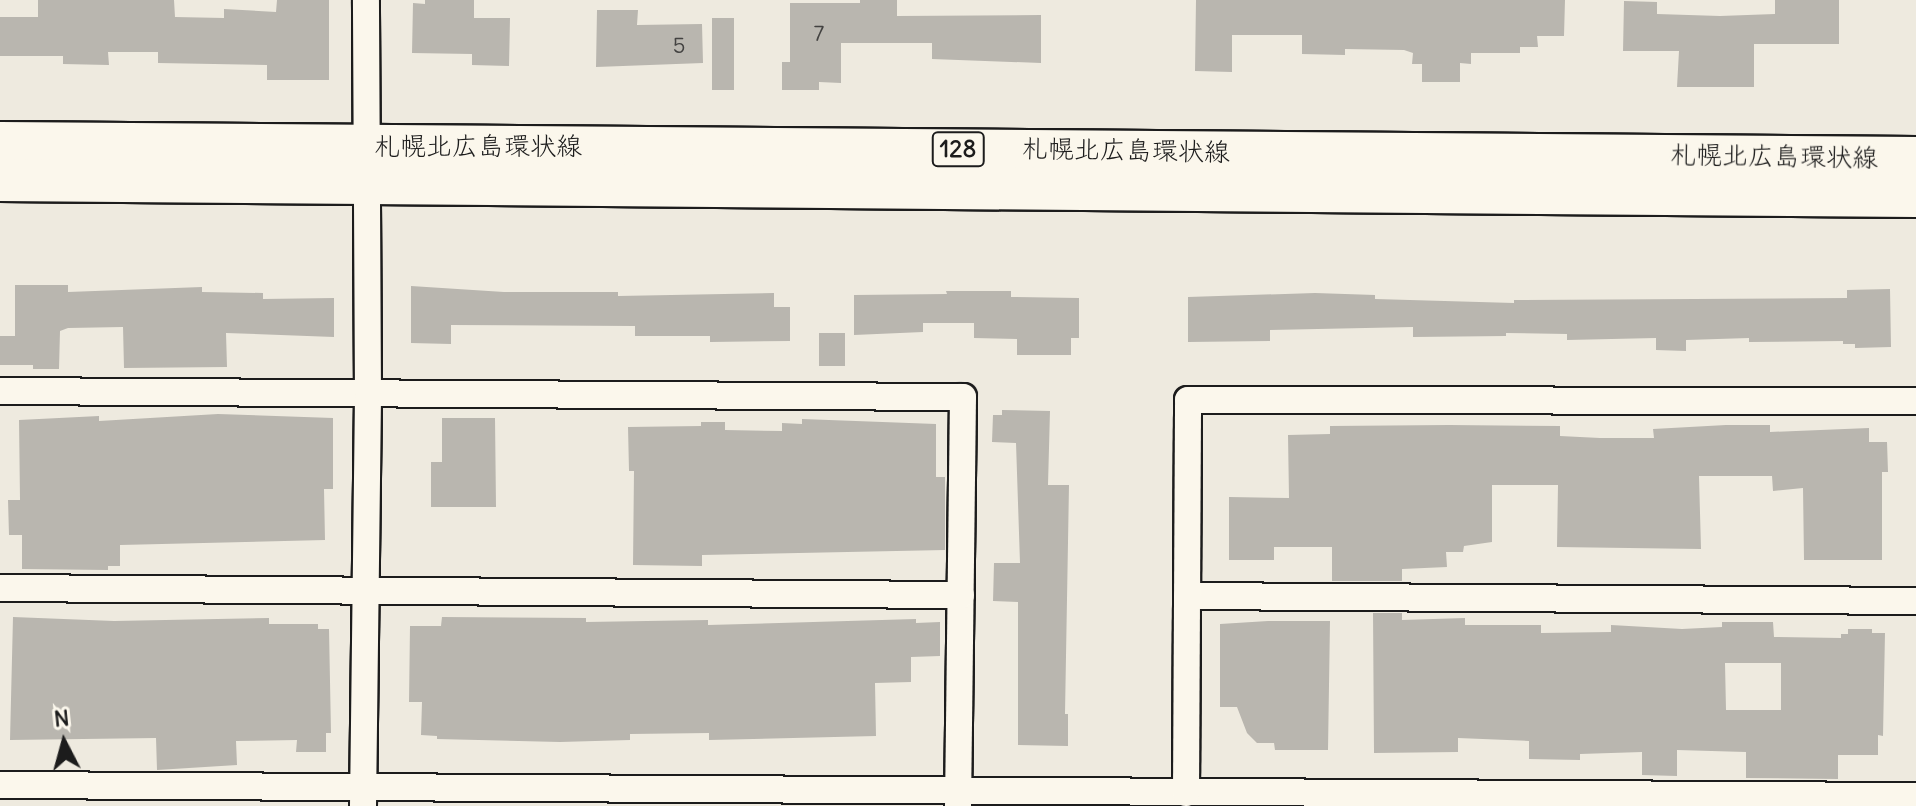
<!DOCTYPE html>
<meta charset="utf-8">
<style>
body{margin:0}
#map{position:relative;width:1916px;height:806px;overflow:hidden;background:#eeeadf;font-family:Delius,"Klee One",sans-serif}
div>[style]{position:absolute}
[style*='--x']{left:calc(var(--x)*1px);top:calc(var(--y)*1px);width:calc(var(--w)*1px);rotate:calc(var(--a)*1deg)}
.building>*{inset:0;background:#b9b6af;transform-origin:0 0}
.roads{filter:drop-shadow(2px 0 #1c1c1c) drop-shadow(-2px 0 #1c1c1c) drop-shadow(0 2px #1c1c1c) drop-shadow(0 -2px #1c1c1c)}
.minor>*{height:26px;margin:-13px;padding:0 13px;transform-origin:13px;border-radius:13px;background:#fbf7ec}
.primary>*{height:42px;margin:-21px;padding:0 21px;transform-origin:21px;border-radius:21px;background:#fbf7ec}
span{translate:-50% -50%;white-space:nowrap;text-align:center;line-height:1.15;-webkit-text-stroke:6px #fbf7ec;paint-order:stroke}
.number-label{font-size:22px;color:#434241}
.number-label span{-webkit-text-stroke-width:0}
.shield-label span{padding:2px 6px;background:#fbf7ec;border:2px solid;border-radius:6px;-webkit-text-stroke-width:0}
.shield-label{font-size:24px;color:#1c1c1c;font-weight:700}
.street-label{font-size:26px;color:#1c1c1c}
.north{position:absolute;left:24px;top:702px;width:80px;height:80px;-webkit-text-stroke:6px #fbf7ec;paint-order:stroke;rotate:354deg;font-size:22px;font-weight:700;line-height:32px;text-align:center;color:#1c1c1c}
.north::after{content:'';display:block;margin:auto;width:28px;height:36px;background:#1c1c1c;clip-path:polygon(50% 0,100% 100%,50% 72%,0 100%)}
</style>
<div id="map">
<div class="building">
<div style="clip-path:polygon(38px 0,174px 0,175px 17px,224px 18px,224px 9px,276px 12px,277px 0,329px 0,329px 80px,267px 80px,267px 65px,158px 63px,158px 52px,108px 52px,109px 65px,63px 64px,63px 56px,0 56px,0 17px,38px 17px)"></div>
<div style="clip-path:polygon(425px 0,474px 0,474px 18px,510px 18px,509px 66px,472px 65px,472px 54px,412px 53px,413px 3px,425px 4px)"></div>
<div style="clip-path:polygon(860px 0,897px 0,897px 16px,1041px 15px,1041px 63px,932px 59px,932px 43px,841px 43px,841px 83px,819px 82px,819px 90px,782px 90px,782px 62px,790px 62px,790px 3px,860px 3px)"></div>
<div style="clip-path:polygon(1196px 0,1565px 0,1564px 36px,1537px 36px,1538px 47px,1520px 47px,1520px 53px,1471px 53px,1471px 64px,1460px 63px,1460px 82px,1422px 82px,1422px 64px,1412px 64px,1413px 53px,1404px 50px,1345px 49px,1345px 55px,1302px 54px,1302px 35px,1232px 35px,1232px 72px,1195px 71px)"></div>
<div style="clip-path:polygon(1775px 0,1839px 0,1839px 44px,1754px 44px,1754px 87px,1677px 87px,1679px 51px,1623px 51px,1624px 1px,1657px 2px,1657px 14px,1720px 16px,1775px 14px)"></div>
<div style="clip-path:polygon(597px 10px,638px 10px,637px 25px,702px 24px,703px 63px,596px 67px)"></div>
<div style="left:712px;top:18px;width:22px;height:72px"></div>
<div style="clip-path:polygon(15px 285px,68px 285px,68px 292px,202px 287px,202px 292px,263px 293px,263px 299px,334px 298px,334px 337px,226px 333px,227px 367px,124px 368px,123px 327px,68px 328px,60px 331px,59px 369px,33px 369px,33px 365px,0 365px,0 336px,15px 336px)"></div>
<div style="clip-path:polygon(411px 286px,504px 292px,618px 292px,618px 296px,774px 293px,774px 307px,790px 307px,790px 341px,710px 342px,710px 336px,635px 336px,635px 326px,451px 325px,451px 344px,411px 343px)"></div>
<div style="clip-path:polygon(1890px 289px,1891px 347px,1855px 348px,1855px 344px,1843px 344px,1843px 341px,1749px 342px,1749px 338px,1686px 340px,1686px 351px,1656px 350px,1656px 338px,1567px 340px,1567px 334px,1506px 333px,1506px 336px,1413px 337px,1413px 327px,1270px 330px,1270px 341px,1188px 342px,1188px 297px,1315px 293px,1375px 295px,1375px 299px,1514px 303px,1514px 300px,1847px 298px,1847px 290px)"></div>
<div style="clip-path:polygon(946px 291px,1011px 291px,1011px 297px,1079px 298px,1079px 338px,1071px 338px,1071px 355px,1017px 355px,1017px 339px,974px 338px,974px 323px,923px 323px,923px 332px,854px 335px,854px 295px,947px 294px)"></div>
<div style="left:819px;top:333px;width:26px;height:33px"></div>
<div style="clip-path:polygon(1002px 410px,1050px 411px,1048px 485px,1069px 485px,1065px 714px,1068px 714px,1068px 746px,1018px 745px,1018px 602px,993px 601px,994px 563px,1020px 563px,1016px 443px,992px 442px,993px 415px,1002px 415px)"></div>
<div style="clip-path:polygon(218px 414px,333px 418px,333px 489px,324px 489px,325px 540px,120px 545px,120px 566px,108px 566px,108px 570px,22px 569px,22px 535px,9px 535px,8px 500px,20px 500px,19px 420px,99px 416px,99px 421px)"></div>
<div style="clip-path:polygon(442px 418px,495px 418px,496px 507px,431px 507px,431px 462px,442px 462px)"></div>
<div style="clip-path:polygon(802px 419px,936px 424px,936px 477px,945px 477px,945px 550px,702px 555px,702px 566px,633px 565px,634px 471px,629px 471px,628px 427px,701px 426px,701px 422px,725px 422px,725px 430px,782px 431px,782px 423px,802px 424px)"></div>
<div style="clip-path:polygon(1449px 425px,1560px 426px,1560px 436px,1600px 438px,1654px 438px,1653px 429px,1726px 425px,1770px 425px,1770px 432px,1869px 428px,1869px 442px,1887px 442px,1888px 472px,1882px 472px,1882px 560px,1804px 560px,1803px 488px,1773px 491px,1772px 476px,1699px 476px,1701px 549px,1557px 547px,1558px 485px,1492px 485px,1492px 542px,1464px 546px,1463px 552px,1446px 552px,1447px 567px,1402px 569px,1402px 581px,1332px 581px,1332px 547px,1274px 547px,1274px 560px,1229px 560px,1229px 497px,1289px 498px,1288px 435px,1330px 434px,1330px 426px)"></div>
<div style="clip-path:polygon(evenodd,1373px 613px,1402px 613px,1402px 620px,1465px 618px,1465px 625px,1541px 625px,1541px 633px,1611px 632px,1611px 625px,1682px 629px,1722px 627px,1722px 622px,1773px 622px,1774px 637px,1841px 638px,1841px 634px,1848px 634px,1848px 629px,1872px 629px,1872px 633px,1885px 633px,1883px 736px,1878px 735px,1878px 755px,1838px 755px,1838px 779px,1746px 778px,1746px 752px,1677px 750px,1677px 776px,1642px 775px,1642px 752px,1580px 754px,1580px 760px,1529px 759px,1529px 741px,1458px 738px,1458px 752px,1374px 753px,1373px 613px,1725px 663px,1781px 663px,1781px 710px,1726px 710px,1725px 663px)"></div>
<div style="clip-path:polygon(13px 617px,114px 621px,269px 618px,269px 624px,318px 624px,318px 629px,329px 629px,331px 733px,326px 733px,326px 752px,296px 752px,297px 740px,236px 741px,237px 765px,157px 770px,156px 738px,10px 740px)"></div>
<div style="clip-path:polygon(442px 617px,586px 618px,586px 622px,708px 620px,708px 625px,916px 619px,916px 623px,940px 622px,940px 656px,911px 657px,911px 682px,875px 683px,876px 736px,709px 740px,709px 733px,630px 734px,630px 740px,560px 742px,437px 739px,437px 736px,421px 735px,422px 702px,409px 702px,410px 626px,441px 626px)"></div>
<div style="clip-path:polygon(1268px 621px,1330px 621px,1328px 750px,1275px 750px,1274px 743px,1257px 743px,1247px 733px,1237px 707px,1220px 707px,1220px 624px)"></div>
</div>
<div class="roads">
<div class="minor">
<div style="--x:0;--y:391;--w:963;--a:0.36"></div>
<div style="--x:963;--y:397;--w:409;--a:90.7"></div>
<div style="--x:0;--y:588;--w:961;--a:0.42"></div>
<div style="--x:1187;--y:596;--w:729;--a:0.39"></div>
<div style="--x:0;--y:785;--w:1916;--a:0.33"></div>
<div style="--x:1186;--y:793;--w:393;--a:-89.7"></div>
<div style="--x:1188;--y:400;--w:728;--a:0.08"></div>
<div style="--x:363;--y:806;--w:413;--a:-89.3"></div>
<div style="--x:368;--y:393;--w:393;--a:-90.3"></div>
</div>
<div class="primary">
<div style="--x:0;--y:143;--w:1916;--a:0.45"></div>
<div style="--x:0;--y:180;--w:1916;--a:0.48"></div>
</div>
</div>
<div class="number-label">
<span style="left:819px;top:34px">7</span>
<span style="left:679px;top:46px">5</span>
</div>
<div class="shield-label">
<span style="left:958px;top:149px">128</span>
</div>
<div class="street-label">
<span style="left:478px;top:146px">札幌北広島環状線</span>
<span style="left:1126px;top:150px;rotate:1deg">札幌北広島環状線</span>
<span style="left:1774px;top:156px;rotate:1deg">札幌北広島環状線</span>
</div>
<div class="north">N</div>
</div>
